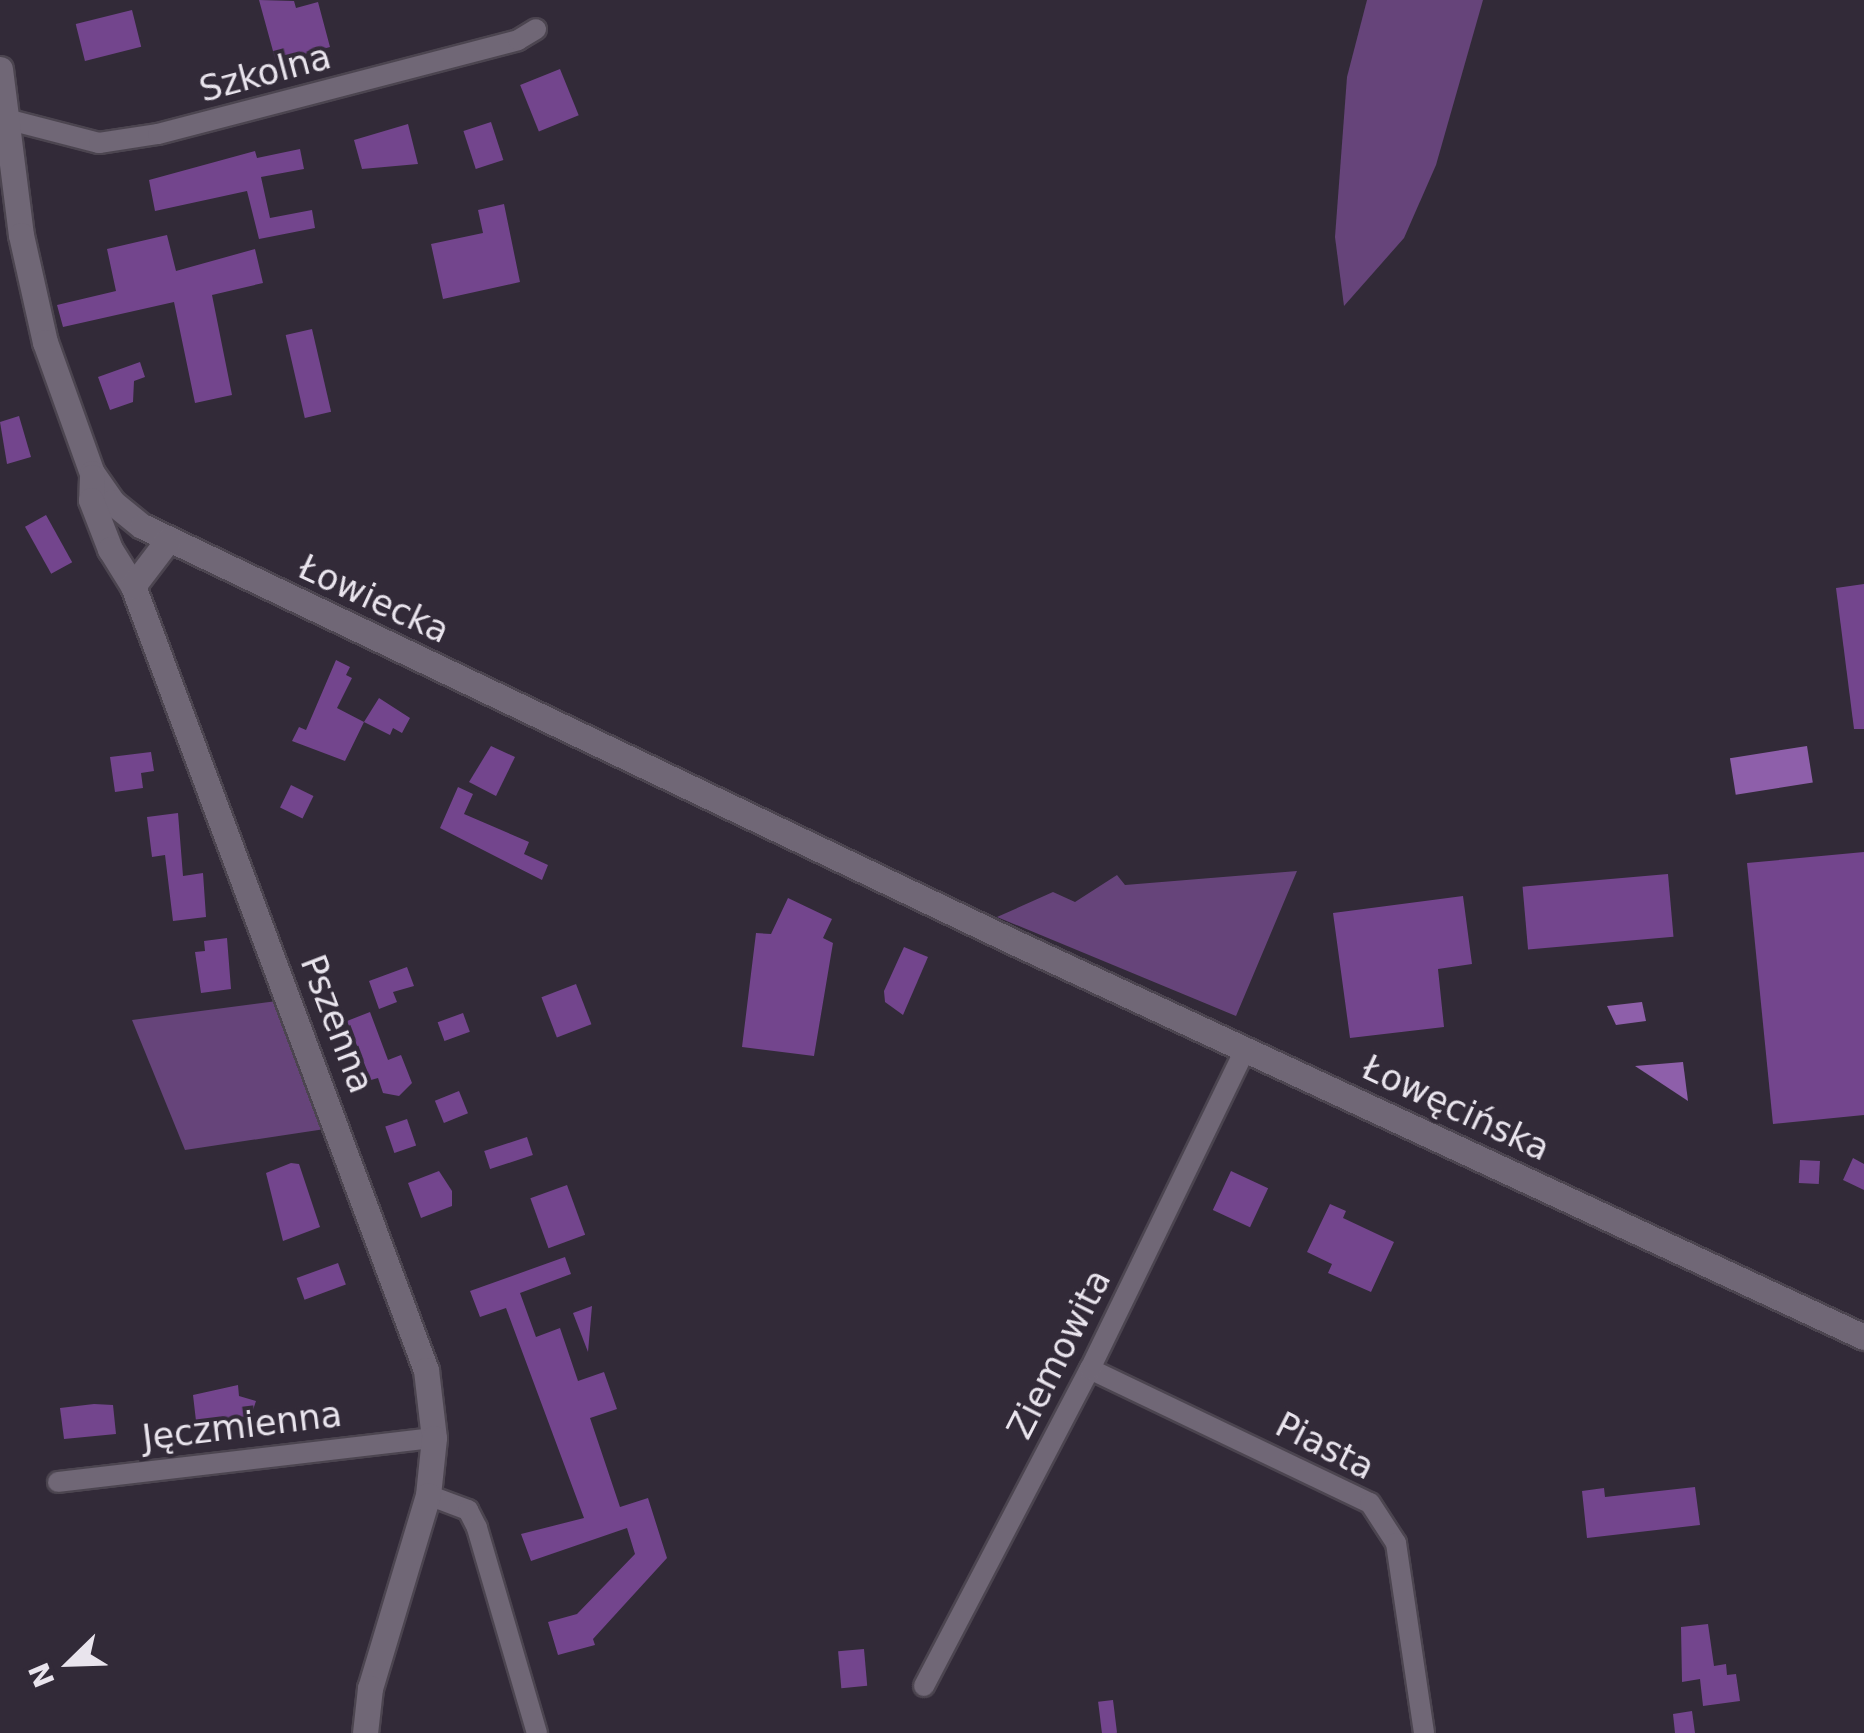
<!DOCTYPE html>
<meta charset="utf-8">
<style>
body{margin:0}
#map{position:relative;width:1864px;height:1733px;overflow:hidden;background:#322a38;font-family:"DejaVu Sans",sans-serif}
div>[style]{position:absolute}
[style*='--x']{left:calc(var(--x)*1px);top:calc(var(--y)*1px);width:calc(var(--w)*1px);rotate:calc(var(--a)*1deg)}
.green>*{inset:0;background:#66447a}
.water>*{inset:0;background:#8e5faa;transform-origin:0 0}
.building>*{inset:0;background:#73458d;transform-origin:0 0}
.roads{filter:drop-shadow(2px 0 #4c4550) drop-shadow(-2px 0 #4c4550) drop-shadow(0 2px #4c4550) drop-shadow(0 -2px #4c4550)}
.minor>*{height:20px;margin:-10px;padding:0 10px;transform-origin:10px;border-radius:10px;background:#706776}
.tertiary>*{height:25px;margin:-12.5px;padding:0 12.5px;transform-origin:12.5px;border-radius:12.5px;background:#706776}
span{translate:-50% -50%;white-space:nowrap;text-align:center;line-height:1.15;-webkit-text-stroke:8px #322a38;paint-order:stroke}
.street-label{font-size:35px;color:#e9e4ed}
.north{position:absolute;left:20px;top:1613px;width:100px;height:100px;-webkit-text-stroke:8px #322a38;paint-order:stroke;rotate:247deg;font-size:28px;font-weight:700;line-height:40px;text-align:center;color:#e9e4ed}
.north::after{content:'';display:block;margin:auto;width:35px;height:45px;background:#e9e4ed;clip-path:polygon(50% 0,100% 100%,50% 72%,0 100%)}
</style>
<div id="map">
<div class="green">
<div style="clip-path:polygon(1367px 0,1483px 0,1436px 165px,1404px 238px,1344px 306px,1335px 237px,1347px 77px)"></div>
<div style="clip-path:polygon(1297px 871px,1236px 1016px,997px 917px,1053px 892px,1075px 902px,1117px 875px,1125px 885px)"></div>
<div style="clip-path:polygon(277px 1001px,325px 1129px,185px 1150px,132px 1020px)"></div>
</div>
<div class="water">
<div style="left:1807px;top:746px;width:37px;height:78px;rotate:81deg"></div>
<div style="clip-path:polygon(1642px 1002px,1646px 1021px,1616px 1025px,1607px 1006px)"></div>
<div style="clip-path:polygon(1683px 1062px,1688px 1101px,1635px 1066px)"></div>
</div>
<div class="building">
<div style="clip-path:polygon(259px 0,294px 1px,296px 8px,318px 2px,330px 47px,276px 62px)"></div>
<div style="left:132px;top:10px;width:38px;height:58px;rotate:76deg"></div>
<div style="left:560px;top:69px;width:50px;height:43px;rotate:68deg"></div>
<div style="left:491px;top:122px;width:40px;height:29px;rotate:72deg"></div>
<div style="clip-path:polygon(408px 124px,418px 164px,362px 169px,354px 140px)"></div>
<div style="clip-path:polygon(300px 149px,304px 169px,261px 177px,270px 218px,312px 210px,315px 228px,259px 239px,247px 191px,155px 211px,149px 180px,255px 151px,257px 158px)"></div>
<div style="clip-path:polygon(504px 204px,520px 282px,443px 299px,431px 244px,483px 233px,478px 210px)"></div>
<div style="clip-path:polygon(167px 235px,176px 271px,255px 249px,263px 283px,212px 295px,232px 395px,195px 403px,174px 302px,63px 327px,57px 305px,116px 291px,107px 249px)"></div>
<div style="left:312px;top:329px;width:85px;height:27px;rotate:77deg"></div>
<div style="clip-path:polygon(140px 362px,145px 377px,134px 381px,133px 402px,110px 410px,98px 377px)"></div>
<div style="clip-path:polygon(19px 416px,31px 457px,7px 464px,0 422px)"></div>
<div style="left:46px;top:515px;width:54px;height:24px;rotate:61deg"></div>
<div style="clip-path:polygon(1864px 584px,1864px 729px,1854px 729px,1836px 588px)"></div>
<div style="clip-path:polygon(336px 660px,350px 667px,346px 675px,352px 678px,337px 708px,364px 722px,345px 761px,292px 741px,299px 727px,306px 730px)"></div>
<div style="clip-path:polygon(379px 698px,410px 718px,402px 733px,393px 728px,390px 735px,364px 722px)"></div>
<div style="clip-path:polygon(491px 746px,515px 757px,496px 796px,469px 782px)"></div>
<div style="clip-path:polygon(151px 752px,154px 771px,141px 773px,143px 788px,115px 792px,110px 757px)"></div>
<div style="left:291px;top:785px;width:25px;height:25px;rotate:26deg"></div>
<div style="clip-path:polygon(458px 787px,473px 794px,464px 814px,529px 842px,524px 854px,548px 865px,542px 880px,440px 828px)"></div>
<div style="clip-path:polygon(178px 813px,183px 876px,203px 873px,206px 917px,173px 921px,165px 855px,152px 857px,147px 817px)"></div>
<div style="clip-path:polygon(1864px 852px,1864px 1115px,1773px 1124px,1747px 863px)"></div>
<div style="left:1668px;top:874px;width:63px;height:146px;rotate:85deg"></div>
<div style="clip-path:polygon(1463px 896px,1472px 964px,1438px 969px,1444px 1027px,1350px 1038px,1333px 913px)"></div>
<div style="clip-path:polygon(788px 898px,832px 919px,823px 938px,833px 943px,814px 1056px,742px 1047px,756px 933px,771px 934px)"></div>
<div style="clip-path:polygon(227px 938px,231px 989px,201px 993px,195px 952px,205px 951px,204px 941px)"></div>
<div style="clip-path:polygon(904px 947px,928px 957px,903px 1015px,885px 1002px,884px 991px)"></div>
<div style="clip-path:polygon(407px 967px,414px 986px,393px 992px,397px 1002px,379px 1009px,369px 981px)"></div>
<div style="left:576px;top:984px;width:43px;height:37px;rotate:69deg"></div>
<div style="clip-path:polygon(370px 1012px,388px 1060px,401px 1055px,412px 1083px,399px 1096px,383px 1093px,378px 1078px,371px 1080px,347px 1021px)"></div>
<div style="left:463px;top:1013px;width:20px;height:27px;rotate:70deg"></div>
<div style="left:459px;top:1091px;width:24px;height:26px;rotate:68deg"></div>
<div style="left:407px;top:1119px;width:28px;height:23px;rotate:71deg"></div>
<div style="left:527px;top:1137px;width:19px;height:45px;rotate:72deg"></div>
<div style="clip-path:polygon(1853px 1158px,1864px 1164px,1864px 1190px,1843px 1180px)"></div>
<div style="left:1800px;top:1160px;width:20px;height:23px;rotate:3deg"></div>
<div style="clip-path:polygon(291px 1163px,299px 1164px,320px 1227px,283px 1241px,266px 1173px)"></div>
<div style="clip-path:polygon(439px 1171px,452px 1191px,452px 1206px,421px 1218px,408px 1183px)"></div>
<div style="left:1231px;top:1171px;width:41px;height:43px;rotate:25deg"></div>
<div style="left:567px;top:1185px;width:53px;height:39px;rotate:70deg"></div>
<div style="clip-path:polygon(1330px 1204px,1346px 1211px,1343px 1218px,1394px 1242px,1371px 1292px,1328px 1273px,1332px 1264px,1307px 1252px)"></div>
<div style="clip-path:polygon(565px 1257px,571px 1274px,520px 1293px,536px 1337px,560px 1328px,578px 1381px,604px 1372px,617px 1409px,590px 1418px,620px 1507px,648px 1498px,667px 1558px,593px 1639px,595px 1645px,558px 1655px,548px 1622px,577px 1614px,635px 1554px,627px 1528px,531px 1561px,521px 1534px,584px 1518px,506px 1308px,480px 1317px,470px 1291px)"></div>
<div style="left:338px;top:1263px;width:23px;height:44px;rotate:70deg"></div>
<div style="clip-path:polygon(592px 1306px,588px 1352px,573px 1313px)"></div>
<div style="clip-path:polygon(238px 1385px,239px 1396px,256px 1401px,251px 1416px,196px 1421px,193px 1395px)"></div>
<div style="clip-path:polygon(94px 1404px,113px 1405px,116px 1434px,64px 1439px,60px 1408px)"></div>
<div style="clip-path:polygon(1695px 1487px,1700px 1525px,1587px 1538px,1582px 1491px,1604px 1488px,1605px 1497px)"></div>
<div style="clip-path:polygon(1708px 1624px,1714px 1666px,1726px 1664px,1727px 1675px,1736px 1674px,1740px 1701px,1703px 1706px,1700px 1679px,1682px 1682px,1681px 1627px)"></div>
<div style="left:864px;top:1649px;width:37px;height:26px;rotate:85deg"></div>
<div style="left:1113px;top:1700px;width:33px;height:15px;rotate:83deg"></div>
<div style="clip-path:polygon(1692px 1711px,1695px 1733px,1675px 1733px,1673px 1714px)"></div>
</div>
<div class="roads">
<div class="minor">
<div style="--x:6;--y:119;--w:96;--a:14.5"></div>
<div style="--x:99;--y:143;--w:60;--a:-8.7"></div>
<div style="--x:158;--y:134;--w:372;--a:-14.6"></div>
<div style="--x:518;--y:40;--w:21;--a:-31"></div>
<div style="--x:1090;--y:1369;--w:310;--a:25.6"></div>
<div style="--x:1370;--y:1503;--w:48;--a:57"></div>
<div style="--x:1396;--y:1543;--w:192;--a:81.6"></div>
<div style="--x:58;--y:1482;--w:379;--a:-6.7"></div>
<div style="--x:428;--y:1495;--w:43;--a:20.6"></div>
<div style="--x:468;--y:1510;--w:20;--a:63"></div>
<div style="--x:477;--y:1528;--w:214;--a:73.7"></div>
<div style="--x:924;--y:1686;--w:358;--a:-62.4"></div>
<div style="--x:1090;--y:1369;--w:357;--a:-64.1"></div>
</div>
<div class="tertiary">
<div style="--x:0;--y:69;--w:167;--a:82.8"></div>
<div style="--x:21;--y:235;--w:110;--a:77.4"></div>
<div style="--x:45;--y:342;--w:139;--a:70.3"></div>
<div style="--x:92;--y:473;--w:35;--a:55"></div>
<div style="--x:112;--y:502;--w:38;--a:39"></div>
<div style="--x:142;--y:526;--w:971;--a:25.51"></div>
<div style="--x:1018;--y:944;--w:933;--a:24.92"></div>
<div style="--x:92;--y:477;--w:23;--a:92"></div>
<div style="--x:91;--y:500;--w:53;--a:68.8"></div>
<div style="--x:110;--y:549;--w:44;--a:58.1"></div>
<div style="--x:133;--y:586;--w:837;--a:69.51"></div>
<div style="--x:426;--y:1370;--w:68;--a:83.3"></div>
<div style="--x:434;--y:1438;--w:57;--a:96"></div>
<div style="--x:428;--y:1495;--w:202;--a:106.7"></div>
<div style="--x:370;--y:1688;--w:45;--a:96.3"></div>
<div style="--x:133;--y:586;--w:58;--a:-52.7"></div>
</div>
</div>
<div class="street-label">
<span style="left:265px;top:73px;rotate:-15deg">Szkolna</span>
<span style="left:374px;top:599px;rotate:25deg">Łowiecka</span>
<span style="left:337px;top:1024px;rotate:69deg">Pszenna</span>
<span style="left:1456px;top:1108px;rotate:25deg">Łowęcińska</span>
<span style="left:1059px;top:1354px;rotate:-63deg">Ziemowita</span>
<span style="left:242px;top:1426px;rotate:-7deg">Jęczmienna</span>
<span style="left:1325px;top:1446px;rotate:27deg">Piasta</span>
</div>
<div class="north">N</div>
</div>
